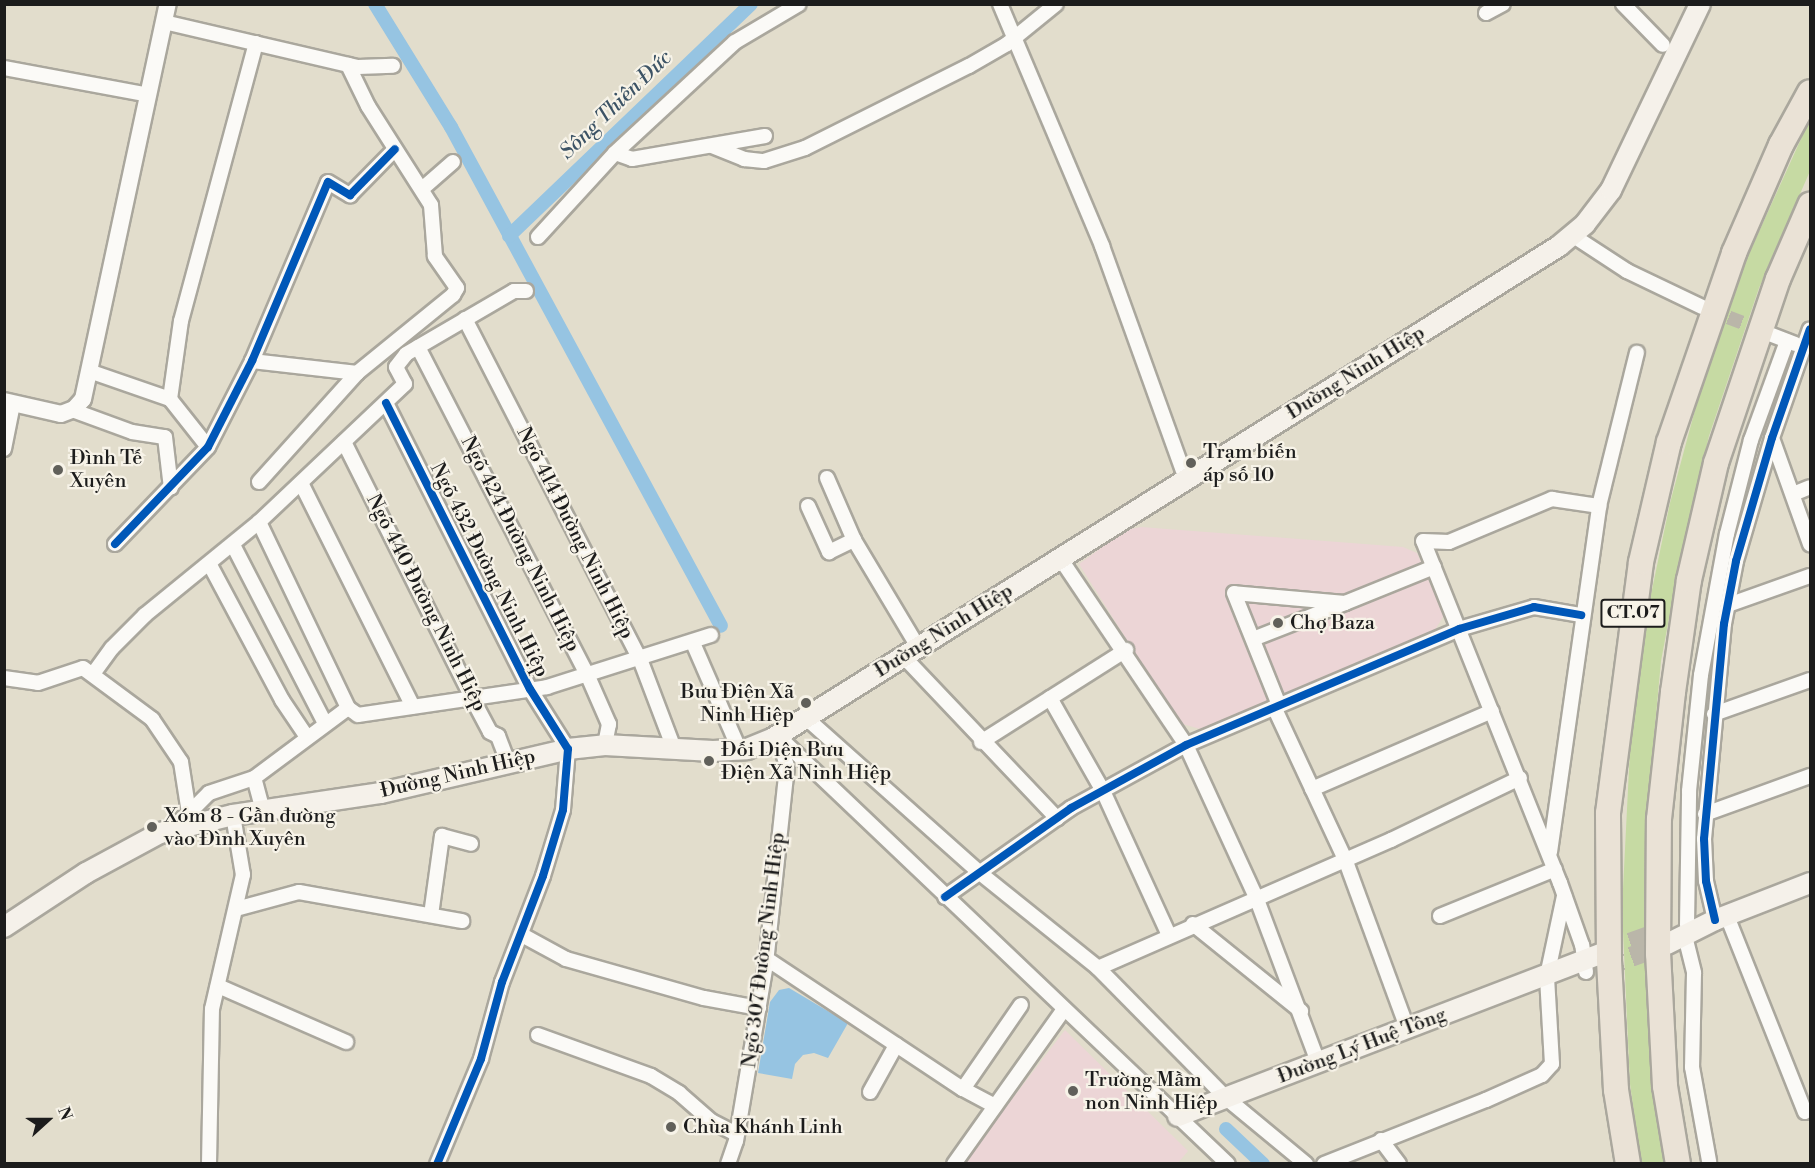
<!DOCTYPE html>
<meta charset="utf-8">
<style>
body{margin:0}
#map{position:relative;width:1815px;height:1168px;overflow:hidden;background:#e2ddcc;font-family:"Libre Bodoni",serif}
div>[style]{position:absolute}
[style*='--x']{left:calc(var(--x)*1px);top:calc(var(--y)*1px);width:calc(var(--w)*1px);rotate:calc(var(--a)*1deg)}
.built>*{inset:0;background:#ecd5d6}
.green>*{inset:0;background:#c6daa3}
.water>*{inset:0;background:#96c4e2}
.canal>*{height:14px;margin:-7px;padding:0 7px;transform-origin:7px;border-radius:7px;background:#96c4e2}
.minor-tunnel>*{height:14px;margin-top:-7px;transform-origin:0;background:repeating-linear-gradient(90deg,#bab6a9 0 14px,transparent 0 21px)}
.secondary-tunnel>*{height:20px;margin-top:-10px;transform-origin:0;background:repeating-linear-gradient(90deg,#bab6a9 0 20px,transparent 0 30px)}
.roads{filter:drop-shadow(2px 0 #aaa79d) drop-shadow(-2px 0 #aaa79d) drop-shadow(0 2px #aaa79d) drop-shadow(0 -2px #aaa79d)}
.minor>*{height:14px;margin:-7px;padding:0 7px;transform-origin:7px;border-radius:7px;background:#fbfaf7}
.tertiary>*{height:16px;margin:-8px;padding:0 8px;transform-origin:8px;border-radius:8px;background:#fbfaf7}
.secondary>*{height:20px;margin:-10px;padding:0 10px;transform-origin:10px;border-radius:10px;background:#f5f1ea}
.motorway>*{height:24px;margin:-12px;padding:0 12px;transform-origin:12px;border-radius:12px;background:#eae2d6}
.cycleway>*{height:8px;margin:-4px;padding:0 4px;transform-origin:4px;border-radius:4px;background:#0057b8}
.dots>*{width:16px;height:16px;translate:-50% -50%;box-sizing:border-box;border:3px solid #f7f3e8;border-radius:50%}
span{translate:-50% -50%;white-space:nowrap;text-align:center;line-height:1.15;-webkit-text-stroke:4.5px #f7f3e8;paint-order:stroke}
.shield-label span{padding:2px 4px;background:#f7f3e8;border:2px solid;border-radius:4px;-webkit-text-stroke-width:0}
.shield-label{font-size:18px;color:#1c1c1c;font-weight:700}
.street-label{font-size:20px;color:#1c1c1c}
.poi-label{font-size:20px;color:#1c1c1c}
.left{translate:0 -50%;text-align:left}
.right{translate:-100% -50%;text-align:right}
.water-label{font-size:21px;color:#3c5365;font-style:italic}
.frame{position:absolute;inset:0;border:6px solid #1c1c1c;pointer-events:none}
.north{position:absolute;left:18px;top:1090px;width:60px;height:60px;-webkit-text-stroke:4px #f7f3e8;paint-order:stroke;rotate:69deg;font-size:16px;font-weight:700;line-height:24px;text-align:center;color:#1c1c1c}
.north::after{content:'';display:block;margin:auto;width:21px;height:27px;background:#1c1c1c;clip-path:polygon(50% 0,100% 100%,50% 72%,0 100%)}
</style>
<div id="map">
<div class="built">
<div style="clip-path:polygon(1141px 527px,1403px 547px,1417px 553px,1444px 615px,1435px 630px,1200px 729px,1179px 723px,1079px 564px,1126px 530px)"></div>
<div style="clip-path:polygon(1065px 1030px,1188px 1151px,1178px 1163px,962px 1164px)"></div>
</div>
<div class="green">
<div style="clip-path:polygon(1810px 119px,1810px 171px,1759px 288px,1709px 436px,1681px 555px,1661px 661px,1647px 814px,1645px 931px,1651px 1052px,1665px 1163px,1641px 1164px,1630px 1084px,1622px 909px,1631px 729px,1643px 633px,1670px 503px,1706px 369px,1743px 267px)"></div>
</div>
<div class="water">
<div style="clip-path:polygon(789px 988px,848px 1023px,828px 1058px,814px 1053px,803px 1055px,795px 1064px,792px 1079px,758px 1073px,770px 1002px,779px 990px)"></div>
</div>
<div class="canal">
<div style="--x:375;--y:4;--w:145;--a:58.3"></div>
<div style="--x:451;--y:127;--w:567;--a:61.58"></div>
<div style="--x:509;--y:236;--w:335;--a:-43.8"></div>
<div style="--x:1226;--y:1129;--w:51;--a:43.4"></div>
</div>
<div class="minor-tunnel">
<div style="--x:1709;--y:310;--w:62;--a:20.8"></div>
</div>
<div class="secondary-tunnel">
<div style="--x:1602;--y:953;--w:68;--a:-19.8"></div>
<div style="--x:1603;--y:967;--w:68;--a:-19.8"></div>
</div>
<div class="roads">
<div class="minor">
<div style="--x:1000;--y:4;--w:263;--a:67.1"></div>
<div style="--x:1102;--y:246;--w:248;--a:70.2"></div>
<div style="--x:1623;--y:4;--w:57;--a:45.7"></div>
<div style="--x:1486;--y:13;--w:19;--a:-28"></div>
<div style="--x:164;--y:22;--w:199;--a:13.1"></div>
<div style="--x:358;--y:67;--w:35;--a:-2"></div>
<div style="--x:4;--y:68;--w:147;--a:10.5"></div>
<div style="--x:712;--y:146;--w:35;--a:22"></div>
<div style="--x:744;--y:159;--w:20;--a:6"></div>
<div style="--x:764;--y:161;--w:43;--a:-17.6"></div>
<div style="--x:805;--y:148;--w:183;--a:-26.6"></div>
<div style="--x:969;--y:66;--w:44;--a:-30.1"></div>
<div style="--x:1007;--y:44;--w:63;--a:-39.2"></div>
<div style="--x:615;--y:153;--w:18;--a:19"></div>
<div style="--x:632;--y:159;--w:135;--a:-9.8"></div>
<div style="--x:422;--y:189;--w:41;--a:-41.1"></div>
<div style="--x:1572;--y:235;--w:66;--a:33.2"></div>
<div style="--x:1627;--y:271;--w:83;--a:25.6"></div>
<div style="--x:538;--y:237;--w:114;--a:-47.5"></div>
<div style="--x:615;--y:153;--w:163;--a:-42.8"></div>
<div style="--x:735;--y:42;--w:74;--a:-30.7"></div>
<div style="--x:465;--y:319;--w:382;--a:62.8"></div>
<div style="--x:640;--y:659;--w:98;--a:69.2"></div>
<div style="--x:1772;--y:335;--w:25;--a:21"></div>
<div style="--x:418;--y:347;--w:368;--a:62.7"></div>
<div style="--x:587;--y:674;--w:55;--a:66.3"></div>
<div style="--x:609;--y:724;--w:21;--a:101"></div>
<div style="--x:252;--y:361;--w:106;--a:6.5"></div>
<div style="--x:89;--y:371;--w:86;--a:19.1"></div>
<div style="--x:170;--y:399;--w:61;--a:51.6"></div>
<div style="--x:170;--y:399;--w:79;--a:-82"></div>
<div style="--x:181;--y:321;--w:288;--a:-74.9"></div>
<div style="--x:386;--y:403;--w:320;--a:63.3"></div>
<div style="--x:530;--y:689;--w:71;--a:57.7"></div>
<div style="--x:568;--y:749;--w:61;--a:94.7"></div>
<div style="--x:563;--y:810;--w:69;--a:106.9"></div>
<div style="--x:543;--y:876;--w:114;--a:111.1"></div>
<div style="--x:502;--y:982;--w:80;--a:105.3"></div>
<div style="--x:481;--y:1059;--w:114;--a:112.7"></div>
<div style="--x:72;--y:410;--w:64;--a:20.1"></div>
<div style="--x:132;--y:432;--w:33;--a:9"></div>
<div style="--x:165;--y:437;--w:51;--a:83.3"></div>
<div style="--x:1772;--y:438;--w:113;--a:70.3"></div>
<div style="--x:344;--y:442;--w:286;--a:63.4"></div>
<div style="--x:472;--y:698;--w:38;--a:62"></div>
<div style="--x:490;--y:732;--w:9;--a:27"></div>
<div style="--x:498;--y:736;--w:28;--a:69"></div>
<div style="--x:4;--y:449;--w:46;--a:-78.7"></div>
<div style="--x:827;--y:478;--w:68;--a:66.5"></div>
<div style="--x:259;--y:482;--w:147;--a:-48"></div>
<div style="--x:357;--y:373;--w:124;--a:-39.1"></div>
<div style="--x:453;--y:295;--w:8;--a:-60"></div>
<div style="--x:457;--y:288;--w:39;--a:-125"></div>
<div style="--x:435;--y:256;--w:51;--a:-94.5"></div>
<div style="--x:431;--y:205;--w:117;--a:-122.5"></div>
<div style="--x:368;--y:106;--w:46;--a:-116"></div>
<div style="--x:301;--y:483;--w:250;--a:63.4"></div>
<div style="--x:1793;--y:494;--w:18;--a:-22"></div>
<div style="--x:808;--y:506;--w:51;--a:65.5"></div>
<div style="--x:829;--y:552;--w:28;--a:-26"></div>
<div style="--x:854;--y:540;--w:125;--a:59.1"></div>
<div style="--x:259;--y:522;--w:206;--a:64.4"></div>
<div style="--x:115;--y:544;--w:134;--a:-46.2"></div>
<div style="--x:208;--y:447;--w:97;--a:-62.9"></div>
<div style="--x:252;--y:361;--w:194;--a:-67"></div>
<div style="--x:328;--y:182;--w:26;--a:31"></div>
<div style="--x:350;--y:195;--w:64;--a:-45.6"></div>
<div style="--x:233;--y:545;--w:200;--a:62.7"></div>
<div style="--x:1060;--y:558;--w:225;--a:56"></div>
<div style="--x:1186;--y:745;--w:167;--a:65.3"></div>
<div style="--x:1256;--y:897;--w:176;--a:69.4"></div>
<div style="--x:210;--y:565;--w:153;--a:61.9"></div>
<div style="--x:282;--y:700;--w:45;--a:56"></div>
<div style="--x:1345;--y:603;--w:96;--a:-22"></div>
<div style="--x:1728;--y:605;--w:87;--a:-19.5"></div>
<div style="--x:1253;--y:639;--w:99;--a:-21.4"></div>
<div style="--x:1345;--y:603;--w:111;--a:-174.9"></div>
<div style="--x:1234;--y:593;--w:121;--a:68.1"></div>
<div style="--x:693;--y:643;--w:116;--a:66.5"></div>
<div style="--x:903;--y:656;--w:224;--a:46.5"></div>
<div style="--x:93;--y:674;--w:32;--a:-54"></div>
<div style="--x:112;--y:648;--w:47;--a:-45"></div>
<div style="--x:145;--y:615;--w:147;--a:-39.2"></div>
<div style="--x:259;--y:522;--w:201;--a:-43.4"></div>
<div style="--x:405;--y:384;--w:19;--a:-118"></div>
<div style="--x:396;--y:367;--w:16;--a:-52"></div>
<div style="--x:406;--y:354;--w:125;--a:-30.3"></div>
<div style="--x:514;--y:291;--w:12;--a:0"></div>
<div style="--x:4;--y:678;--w:34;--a:8"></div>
<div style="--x:38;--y:683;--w:47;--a:-18.4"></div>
<div style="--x:83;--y:668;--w:86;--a:36.5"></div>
<div style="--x:152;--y:719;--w:52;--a:56"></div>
<div style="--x:181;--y:762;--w:52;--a:81.1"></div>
<div style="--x:189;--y:813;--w:21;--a:139"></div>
<div style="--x:1050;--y:698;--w:107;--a:60.3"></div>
<div style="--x:1103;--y:791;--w:158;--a:65.4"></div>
<div style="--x:1274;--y:707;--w:168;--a:65"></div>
<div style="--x:1345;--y:859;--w:182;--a:69.8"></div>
<div style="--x:1714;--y:714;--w:102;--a:-19.5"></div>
<div style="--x:805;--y:717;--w:234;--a:41.7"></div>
<div style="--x:980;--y:873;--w:151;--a:38.8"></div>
<div style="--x:1098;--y:968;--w:181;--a:45.4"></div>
<div style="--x:1225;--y:1097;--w:105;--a:39.6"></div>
<div style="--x:777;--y:735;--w:622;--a:43.57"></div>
<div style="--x:981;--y:742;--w:172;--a:-32.4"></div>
<div style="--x:1312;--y:789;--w:196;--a:-23.4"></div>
<div style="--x:263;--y:811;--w:34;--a:-105"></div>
<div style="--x:254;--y:778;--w:117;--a:-36.7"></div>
<div style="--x:348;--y:708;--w:12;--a:35"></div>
<div style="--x:358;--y:715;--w:191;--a:-8.4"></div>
<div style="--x:547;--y:687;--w:172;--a:-17.6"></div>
<div style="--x:189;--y:813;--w:28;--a:-45"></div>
<div style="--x:209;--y:793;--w:47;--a:-18.4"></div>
<div style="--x:1705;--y:814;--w:112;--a:-19.9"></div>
<div style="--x:1550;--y:852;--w:349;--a:-81.9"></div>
<div style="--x:1599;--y:506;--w:158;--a:-76.1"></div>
<div style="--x:945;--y:897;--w:154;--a:-35.2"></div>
<div style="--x:1071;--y:808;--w:131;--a:-28.7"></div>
<div style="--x:1186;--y:745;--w:297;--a:-23"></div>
<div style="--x:1459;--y:629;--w:78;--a:-16.3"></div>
<div style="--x:1534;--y:607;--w:48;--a:9.7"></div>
<div style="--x:236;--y:909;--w:65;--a:-15.1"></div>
<div style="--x:299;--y:892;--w:166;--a:10.1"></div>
<div style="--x:431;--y:915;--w:80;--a:-82.1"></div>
<div style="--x:442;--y:836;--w:30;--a:15"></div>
<div style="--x:1440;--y:916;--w:124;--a:-22.2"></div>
<div style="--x:1727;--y:916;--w:211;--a:68.3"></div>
<div style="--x:1715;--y:920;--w:40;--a:-103"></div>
<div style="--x:1706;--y:881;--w:42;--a:-92.7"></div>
<div style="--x:1704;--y:839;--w:216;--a:-84.7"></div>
<div style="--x:1724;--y:624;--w:64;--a:-79.2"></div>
<div style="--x:1736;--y:561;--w:128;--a:-73.7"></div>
<div style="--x:1772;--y:438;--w:115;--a:-70.8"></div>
<div style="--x:1193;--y:924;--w:139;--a:38.9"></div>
<div style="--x:1687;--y:925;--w:134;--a:-89.1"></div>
<div style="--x:1689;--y:791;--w:117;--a:-84.1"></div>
<div style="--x:1701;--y:675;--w:143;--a:-79.6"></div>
<div style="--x:1727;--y:534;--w:97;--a:-75.7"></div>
<div style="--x:1751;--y:440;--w:105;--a:-70"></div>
<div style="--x:522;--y:935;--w:50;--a:28.6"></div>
<div style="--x:566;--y:959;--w:143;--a:15.8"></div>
<div style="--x:704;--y:998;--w:56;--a:10.3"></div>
<div style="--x:1685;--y:936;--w:38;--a:76"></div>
<div style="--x:1694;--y:973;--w:94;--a:91.2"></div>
<div style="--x:1692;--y:1067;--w:96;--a:79.7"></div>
<div style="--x:767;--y:959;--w:235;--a:33.6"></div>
<div style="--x:1098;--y:968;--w:320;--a:-23.6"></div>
<div style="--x:1391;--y:840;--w:143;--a:-25.7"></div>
<div style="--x:1586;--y:972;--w:27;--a:-98"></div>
<div style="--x:1582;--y:945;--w:66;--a:-109.5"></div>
<div style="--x:1560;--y:883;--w:368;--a:-111.8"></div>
<div style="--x:1423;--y:541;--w:26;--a:2"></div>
<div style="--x:1449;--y:542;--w:112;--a:-22.7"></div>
<div style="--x:1552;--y:499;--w:48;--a:8.5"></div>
<div style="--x:218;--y:986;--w:140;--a:23.6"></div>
<div style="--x:538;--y:1035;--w:120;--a:19.9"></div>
<div style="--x:651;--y:1076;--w:33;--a:31"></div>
<div style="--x:679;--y:1093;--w:43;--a:41.2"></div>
<div style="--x:711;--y:1121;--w:29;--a:27"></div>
<div style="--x:870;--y:1092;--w:54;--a:-61"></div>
<div style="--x:995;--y:1106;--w:36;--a:-152"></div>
<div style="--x:963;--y:1089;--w:102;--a:-55.4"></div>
<div style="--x:1381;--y:1140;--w:30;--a:53"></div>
<div style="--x:209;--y:1164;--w:155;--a:-88.9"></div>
<div style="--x:212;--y:1009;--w:138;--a:-77"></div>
<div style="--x:243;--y:875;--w:61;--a:-99.5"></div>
<div style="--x:728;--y:1164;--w:24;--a:-71"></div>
<div style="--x:736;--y:1141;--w:181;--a:-80.4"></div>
<div style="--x:766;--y:963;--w:198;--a:-83.9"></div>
<div style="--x:787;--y:766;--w:27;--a:-107"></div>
<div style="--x:954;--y:1164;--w:190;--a:-54.6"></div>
<div style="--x:1324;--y:1164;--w:174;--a:-21.6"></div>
<div style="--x:1486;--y:1100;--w:61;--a:-24.1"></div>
<div style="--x:1542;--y:1075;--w:15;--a:-48"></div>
<div style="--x:1552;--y:1064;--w:88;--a:-93.3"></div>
<div style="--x:1547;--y:976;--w:82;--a:-78"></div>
</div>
<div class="tertiary">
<div style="--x:4;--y:401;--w:58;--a:12.8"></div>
<div style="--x:61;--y:414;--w:14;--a:-21"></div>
<div style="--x:74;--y:409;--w:13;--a:-48"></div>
<div style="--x:83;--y:399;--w:404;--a:-77.9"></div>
</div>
<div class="secondary">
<div style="--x:4;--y:927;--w:98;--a:-33.4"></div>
<div style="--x:86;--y:873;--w:84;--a:-28.4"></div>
<div style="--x:160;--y:833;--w:75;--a:-13.9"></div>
<div style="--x:233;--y:815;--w:150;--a:-8.5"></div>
<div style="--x:381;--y:793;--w:192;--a:-13.2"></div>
<div style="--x:568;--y:749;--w:37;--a:-6"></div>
<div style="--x:605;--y:745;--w:108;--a:3.2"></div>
<div style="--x:713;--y:751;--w:34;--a:-3"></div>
<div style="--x:747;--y:749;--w:27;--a:-22"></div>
<div style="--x:772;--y:739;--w:929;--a:-32.06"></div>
<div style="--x:1559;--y:246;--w:34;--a:-40"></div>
<div style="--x:1585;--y:224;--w:43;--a:-52.6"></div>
<div style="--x:1611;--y:190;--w:206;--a:-64.4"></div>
<div style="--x:1667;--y:944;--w:54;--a:-26.6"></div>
<div style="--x:1715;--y:920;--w:102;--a:-21.3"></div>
<div style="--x:1178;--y:1116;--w:454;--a:-21"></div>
</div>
<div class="motorway">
<div style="--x:1628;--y:1164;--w:75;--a:-99.2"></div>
<div style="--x:1616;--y:1090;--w:131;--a:-93.1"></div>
<div style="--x:1609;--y:959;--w:146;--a:-90.4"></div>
<div style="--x:1608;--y:813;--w:253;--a:-82.5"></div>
<div style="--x:1641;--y:562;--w:123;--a:-76.9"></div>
<div style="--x:1669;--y:442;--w:200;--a:-71"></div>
<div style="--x:1734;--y:253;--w:118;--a:-66.5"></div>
<div style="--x:1781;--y:145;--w:60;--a:-61.3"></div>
<div style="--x:1678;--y:1164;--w:79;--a:-99.5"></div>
<div style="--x:1665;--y:1086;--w:132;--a:-93"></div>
<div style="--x:1658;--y:954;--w:135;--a:-89.6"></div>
<div style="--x:1659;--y:819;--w:128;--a:-83.7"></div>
<div style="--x:1673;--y:692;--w:113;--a:-81.9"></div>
<div style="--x:1689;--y:580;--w:120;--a:-77"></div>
<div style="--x:1716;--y:463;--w:194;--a:-71.4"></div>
<div style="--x:1778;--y:279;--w:81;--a:-66.6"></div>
</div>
</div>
<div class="cycleway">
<div style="--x:386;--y:403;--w:320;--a:63.3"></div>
<div style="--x:530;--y:689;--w:71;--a:57.7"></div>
<div style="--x:568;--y:749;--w:61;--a:94.7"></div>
<div style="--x:563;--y:810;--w:69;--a:106.9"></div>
<div style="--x:543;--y:876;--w:114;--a:111.1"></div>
<div style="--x:502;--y:982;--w:80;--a:105.3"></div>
<div style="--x:481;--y:1059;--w:114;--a:112.7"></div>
<div style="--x:115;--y:544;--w:134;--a:-46.2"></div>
<div style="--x:208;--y:447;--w:97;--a:-62.9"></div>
<div style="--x:252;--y:361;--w:194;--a:-67"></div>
<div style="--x:328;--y:182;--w:26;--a:31"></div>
<div style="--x:350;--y:195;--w:64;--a:-45.6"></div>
<div style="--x:945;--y:897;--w:154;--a:-35.2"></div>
<div style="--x:1071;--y:808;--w:131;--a:-28.7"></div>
<div style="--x:1186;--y:745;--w:297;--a:-23"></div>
<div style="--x:1459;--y:629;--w:78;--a:-16.3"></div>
<div style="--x:1534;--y:607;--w:48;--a:9.7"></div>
<div style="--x:1715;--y:920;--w:40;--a:-103"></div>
<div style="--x:1706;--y:881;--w:42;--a:-92.7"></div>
<div style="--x:1704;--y:839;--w:216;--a:-84.7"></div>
<div style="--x:1724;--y:624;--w:64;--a:-79.2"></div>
<div style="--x:1736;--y:561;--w:128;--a:-73.7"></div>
<div style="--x:1772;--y:438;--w:115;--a:-70.8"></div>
</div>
<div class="dots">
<div style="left:1191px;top:463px;background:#61605a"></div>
<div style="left:58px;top:470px;background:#61605a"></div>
<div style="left:1278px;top:623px;background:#61605a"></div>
<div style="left:806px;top:703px;background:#61605a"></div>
<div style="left:709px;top:761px;background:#61605a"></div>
<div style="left:152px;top:827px;background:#61605a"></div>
<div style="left:1073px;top:1091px;background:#61605a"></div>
<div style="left:671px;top:1127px;background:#61605a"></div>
</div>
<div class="shield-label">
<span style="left:1633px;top:613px">CT.07</span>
</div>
<div class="street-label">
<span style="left:1356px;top:373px;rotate:-32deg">Đường Ninh Hiệp</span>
<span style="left:575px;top:533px;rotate:63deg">Ngõ 414 Đường Ninh Hiệp</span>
<span style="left:520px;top:544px;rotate:63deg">Ngõ 424 Đường Ninh Hiệp</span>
<span style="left:489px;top:570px;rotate:63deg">Ngõ 432 Đường Ninh Hiệp</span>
<span style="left:426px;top:603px;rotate:63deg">Ngõ 440 Đường Ninh Hiệp</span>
<span style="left:944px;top:631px;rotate:-32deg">Đường Ninh Hiệp</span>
<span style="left:458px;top:774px;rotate:-13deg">Đường Ninh Hiệp</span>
<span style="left:764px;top:950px;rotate:-83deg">Ngõ 307 Đường Ninh Hiệp</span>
<span style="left:1362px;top:1046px;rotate:-21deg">Đường Lý Huệ Tông</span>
</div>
<div class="poi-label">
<span class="left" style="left:1203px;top:464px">Trạm biến<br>áp số 10</span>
<span class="left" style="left:70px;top:470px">Đình Tế<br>Xuyên</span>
<span class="left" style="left:1290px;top:623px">Chợ Baza</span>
<span class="right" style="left:794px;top:704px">Bưu Điện Xã<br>Ninh Hiệp</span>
<span class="left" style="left:721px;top:762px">Đối Diện Bưu<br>Điện Xã Ninh Hiệp</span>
<span class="left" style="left:164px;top:828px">Xóm 8 - Gần đường<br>vào Đình Xuyên</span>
<span class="left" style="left:1085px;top:1092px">Trường Mầm<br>non Ninh Hiệp</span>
<span class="left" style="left:683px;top:1127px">Chùa Khánh Linh</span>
</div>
<div class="water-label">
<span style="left:616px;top:105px;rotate:-44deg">Sông Thiên Đức</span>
</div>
<div class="frame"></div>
<div class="north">N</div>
</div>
